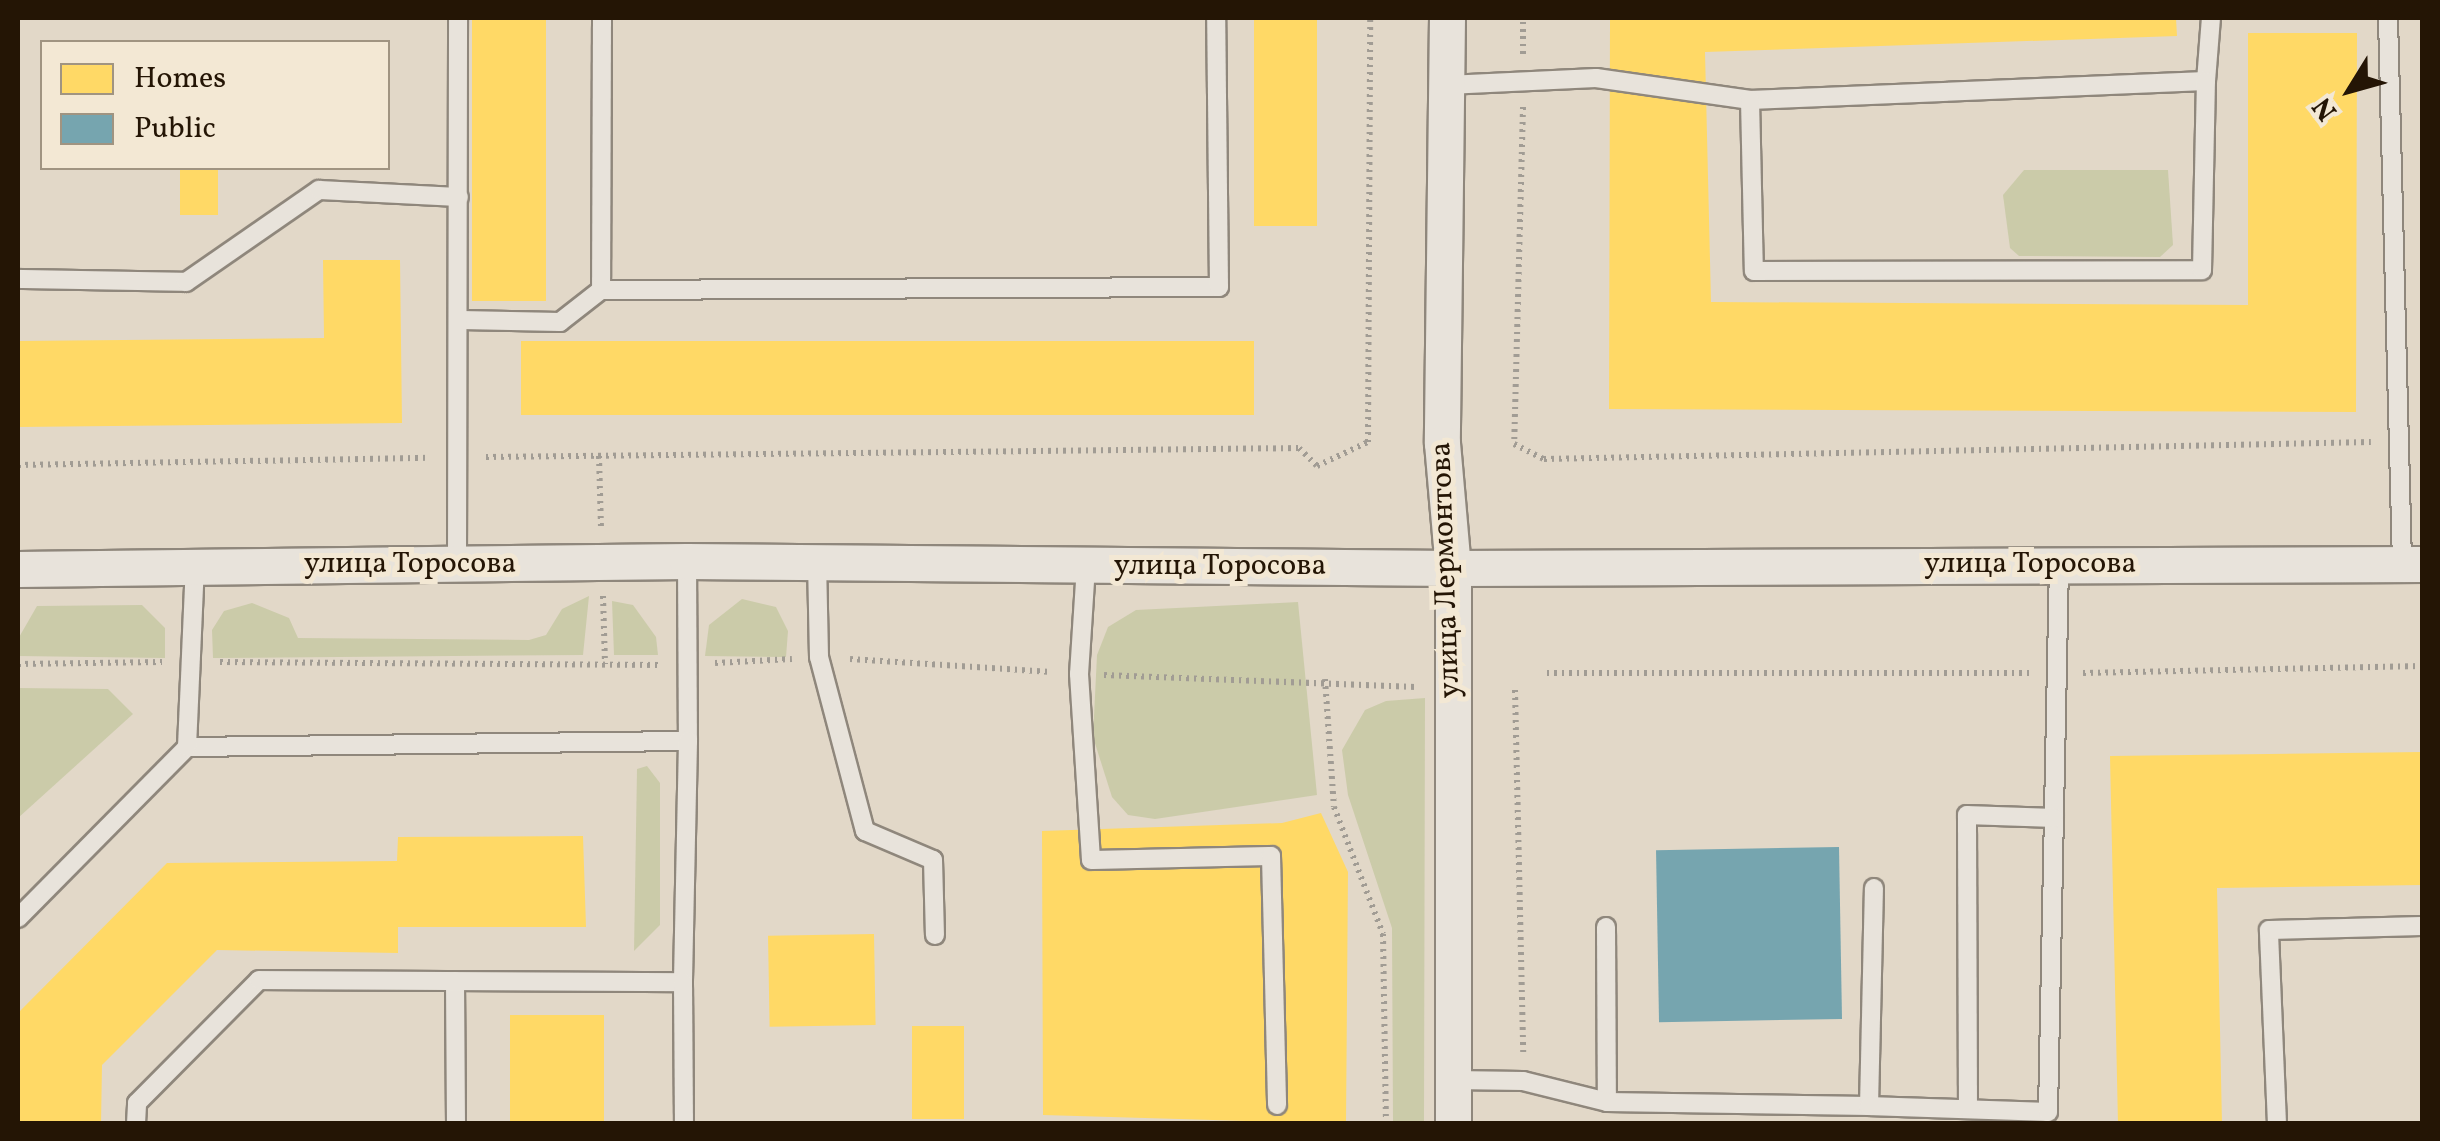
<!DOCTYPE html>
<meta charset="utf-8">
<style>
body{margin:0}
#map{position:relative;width:2440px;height:1141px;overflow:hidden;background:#e2d8c8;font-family:Vollkorn,serif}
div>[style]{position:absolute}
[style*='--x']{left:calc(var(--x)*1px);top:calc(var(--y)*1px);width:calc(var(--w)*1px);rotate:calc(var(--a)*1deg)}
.green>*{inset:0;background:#cbcba9}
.homes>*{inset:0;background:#ffd966;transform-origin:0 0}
.public>*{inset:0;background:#76a5af;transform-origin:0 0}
.path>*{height:6px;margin-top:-3px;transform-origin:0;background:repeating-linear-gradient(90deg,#a19c94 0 2.5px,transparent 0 7.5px)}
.roads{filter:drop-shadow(2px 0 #8f877c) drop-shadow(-2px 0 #8f877c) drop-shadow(0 2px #8f877c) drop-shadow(0 -2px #8f877c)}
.lane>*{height:18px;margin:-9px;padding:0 9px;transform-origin:9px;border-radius:9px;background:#e8e3db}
.street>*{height:35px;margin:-17.5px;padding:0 17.5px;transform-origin:17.5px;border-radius:17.5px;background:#e8e3db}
span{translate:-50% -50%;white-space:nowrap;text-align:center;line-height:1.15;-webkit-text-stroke:10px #f3e8d4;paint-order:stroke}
.street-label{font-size:30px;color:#241505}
.frame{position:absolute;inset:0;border:20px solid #241505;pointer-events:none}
.legend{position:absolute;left:40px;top:40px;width:350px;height:130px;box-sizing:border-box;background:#f3e8d4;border:2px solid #a09481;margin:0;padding:12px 18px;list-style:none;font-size:30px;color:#241505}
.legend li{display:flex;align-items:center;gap:20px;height:50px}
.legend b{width:50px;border:2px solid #a09481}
.north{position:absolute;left:2300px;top:40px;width:100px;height:100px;-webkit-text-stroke:8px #f3e8d4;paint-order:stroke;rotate:233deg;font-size:28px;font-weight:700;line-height:40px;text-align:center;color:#241505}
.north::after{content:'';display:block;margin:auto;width:35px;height:45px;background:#241505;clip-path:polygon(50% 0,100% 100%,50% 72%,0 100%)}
</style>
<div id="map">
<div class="green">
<div style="clip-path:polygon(2024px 170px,2168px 170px,2173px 245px,2160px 257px,2019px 256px,2010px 248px,2003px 195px)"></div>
<div style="clip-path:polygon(589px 596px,583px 655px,213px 658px,212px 630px,224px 611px,252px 603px,289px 618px,298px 638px,529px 640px,546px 635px,562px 609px)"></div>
<div style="clip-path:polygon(742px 599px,776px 607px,788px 631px,786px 657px,705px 656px,709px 625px)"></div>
<div style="clip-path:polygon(612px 601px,633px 605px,656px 637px,658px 655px,614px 655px)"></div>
<div style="clip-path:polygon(1298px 602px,1317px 795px,1155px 819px,1128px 815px,1112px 797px,1093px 737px,1097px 655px,1108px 627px,1136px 610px)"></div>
<div style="clip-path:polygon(142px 605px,165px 628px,165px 658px,18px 656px,18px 639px,37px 606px)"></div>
<div style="clip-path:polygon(18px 688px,108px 689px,133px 714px,18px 818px)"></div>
<div style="clip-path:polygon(1425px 698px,1424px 1123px,1393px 1123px,1392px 928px,1348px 795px,1342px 750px,1365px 710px,1386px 701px)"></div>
<div style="clip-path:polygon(647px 766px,660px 783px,660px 925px,634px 951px,637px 769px)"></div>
</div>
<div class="homes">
<div style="left:472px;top:18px;width:74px;height:283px"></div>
<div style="left:1254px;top:18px;width:63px;height:208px"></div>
<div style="clip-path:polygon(1610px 18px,2176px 18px,2177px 36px,1705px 52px,1711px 302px,2248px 305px,2248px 33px,2357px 33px,2356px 412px,1609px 409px)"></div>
<div style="left:180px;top:168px;width:38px;height:47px"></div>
<div style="clip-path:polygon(323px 260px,400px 260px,402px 423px,18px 427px,18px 341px,324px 338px)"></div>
<div style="left:521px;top:341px;width:733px;height:74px"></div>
<div style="clip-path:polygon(2422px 752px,2422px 885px,2217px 888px,2222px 1124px,2118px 1124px,2110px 756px)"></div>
<div style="clip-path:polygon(1321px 813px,1348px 872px,1346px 1124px,1043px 1115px,1042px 831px,1282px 823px)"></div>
<div style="clip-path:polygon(583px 836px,586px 927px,398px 927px,398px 953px,217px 950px,102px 1065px,101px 1124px,18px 1124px,18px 1013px,167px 863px,397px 861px,398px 837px)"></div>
<div style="left:874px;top:934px;width:91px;height:106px;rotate:89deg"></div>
<div style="left:510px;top:1015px;width:94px;height:109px"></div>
<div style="left:912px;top:1026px;width:52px;height:93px"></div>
</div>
<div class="public">
<div style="left:1839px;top:847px;width:172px;height:183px;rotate:89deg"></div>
</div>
<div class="path">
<div style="--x:1523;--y:54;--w:36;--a:-90"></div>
<div style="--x:1523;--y:107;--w:337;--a:91.5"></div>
<div style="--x:1514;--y:444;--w:34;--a:27"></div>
<div style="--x:1544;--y:459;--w:827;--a:-1.18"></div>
<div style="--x:599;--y:456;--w:72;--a:88.4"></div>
<div style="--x:486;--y:457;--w:813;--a:-0.63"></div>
<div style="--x:1299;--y:448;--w:25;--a:45"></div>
<div style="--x:1317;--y:466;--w:56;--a:-25.2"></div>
<div style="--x:1368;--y:442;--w:424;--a:-89.7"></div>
<div style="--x:18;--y:465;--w:411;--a:-1"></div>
<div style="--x:603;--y:596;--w:68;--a:88.3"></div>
<div style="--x:850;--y:659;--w:202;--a:3.7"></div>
<div style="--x:220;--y:662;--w:442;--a:0.4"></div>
<div style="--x:715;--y:663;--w:77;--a:-3"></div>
<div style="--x:18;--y:664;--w:144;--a:-0.8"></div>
<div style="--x:1547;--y:673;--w:484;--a:0"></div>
<div style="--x:2083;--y:673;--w:339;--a:-1.2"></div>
<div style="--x:1104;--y:675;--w:312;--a:2.2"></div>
<div style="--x:1325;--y:679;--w:128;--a:86"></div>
<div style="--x:1334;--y:807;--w:136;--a:68.9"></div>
<div style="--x:1383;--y:934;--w:190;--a:89.1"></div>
<div style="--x:1515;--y:690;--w:364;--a:88.7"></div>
</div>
<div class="roads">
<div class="lane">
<div style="--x:602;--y:18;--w:272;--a:90.2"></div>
<div style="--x:601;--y:290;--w:618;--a:-0.28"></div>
<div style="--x:1219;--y:287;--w:269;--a:-90.6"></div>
<div style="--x:2388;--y:18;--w:546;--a:88.53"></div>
<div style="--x:1447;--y:85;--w:149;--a:-2.7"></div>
<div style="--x:1596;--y:78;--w:156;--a:8.1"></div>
<div style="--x:1750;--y:100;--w:456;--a:-2.4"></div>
<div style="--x:2206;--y:81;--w:63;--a:-85.5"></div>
<div style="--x:1750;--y:100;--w:171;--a:88.7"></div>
<div style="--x:1754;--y:271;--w:448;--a:-0.1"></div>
<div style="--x:2202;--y:270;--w:189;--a:-88.8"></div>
<div style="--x:18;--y:279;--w:168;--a:1"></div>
<div style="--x:186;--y:282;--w:162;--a:-34.7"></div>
<div style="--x:319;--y:190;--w:140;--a:2.9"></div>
<div style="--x:461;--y:320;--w:99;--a:1.2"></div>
<div style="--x:560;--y:322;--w:52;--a:-38"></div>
<div style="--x:687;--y:561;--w:180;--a:89.7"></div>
<div style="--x:817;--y:561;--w:96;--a:88.8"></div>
<div style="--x:819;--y:657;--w:180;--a:75.2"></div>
<div style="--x:865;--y:831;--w:74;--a:23.1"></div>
<div style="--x:933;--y:860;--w:75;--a:88.5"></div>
<div style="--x:457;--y:562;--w:544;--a:-89.89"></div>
<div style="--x:1086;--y:566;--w:108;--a:93.7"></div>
<div style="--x:1079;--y:674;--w:186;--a:86.3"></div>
<div style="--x:1091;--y:860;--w:180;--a:-1.3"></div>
<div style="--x:1271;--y:856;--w:249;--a:88.6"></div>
<div style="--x:187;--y:747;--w:501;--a:-0.69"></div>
<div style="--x:688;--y:741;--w:241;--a:91.2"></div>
<div style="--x:18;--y:918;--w:240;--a:-45.3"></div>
<div style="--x:187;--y:747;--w:181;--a:-87.5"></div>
<div style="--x:1606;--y:927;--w:175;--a:89.7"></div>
<div style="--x:455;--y:981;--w:143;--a:89.6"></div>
<div style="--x:1453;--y:1080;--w:70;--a:0.8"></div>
<div style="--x:1523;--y:1081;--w:87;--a:14"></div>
<div style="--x:1607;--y:1102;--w:262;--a:0.9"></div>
<div style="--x:1869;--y:1106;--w:218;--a:-88.7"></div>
<div style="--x:1869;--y:1106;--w:179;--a:1.9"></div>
<div style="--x:2048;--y:1112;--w:549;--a:-88.85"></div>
<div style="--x:1968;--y:1109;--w:294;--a:-90.2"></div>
<div style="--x:1967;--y:815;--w:87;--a:2"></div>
<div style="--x:136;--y:1124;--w:21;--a:-87"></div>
<div style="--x:137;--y:1103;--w:173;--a:-45.2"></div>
<div style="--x:259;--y:980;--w:424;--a:0.3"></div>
<div style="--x:683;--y:982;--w:142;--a:89.6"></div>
<div style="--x:2277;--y:1124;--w:194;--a:-92.4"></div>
<div style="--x:2269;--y:930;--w:153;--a:-1.5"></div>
</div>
<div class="street">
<div style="--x:1447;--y:18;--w:425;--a:90.7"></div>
<div style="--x:1442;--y:443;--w:125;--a:85"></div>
<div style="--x:1453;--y:568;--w:556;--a:90"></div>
<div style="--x:18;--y:569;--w:669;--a:-0.69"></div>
<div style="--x:687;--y:561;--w:766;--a:0.52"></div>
<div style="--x:1453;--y:568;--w:969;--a:-0.24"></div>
</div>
</div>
<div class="street-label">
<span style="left:410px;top:564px">улица Торосова</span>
<span style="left:2030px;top:564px">улица Торосова</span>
<span style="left:1220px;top:566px">улица Торосова</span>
<span style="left:1446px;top:570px;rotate:-92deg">улица Лермонтова</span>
</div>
<div class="frame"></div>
<ul class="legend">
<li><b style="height:28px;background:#ffd966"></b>Homes</li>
<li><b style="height:28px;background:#76a5af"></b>Public</li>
</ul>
<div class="north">N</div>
</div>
